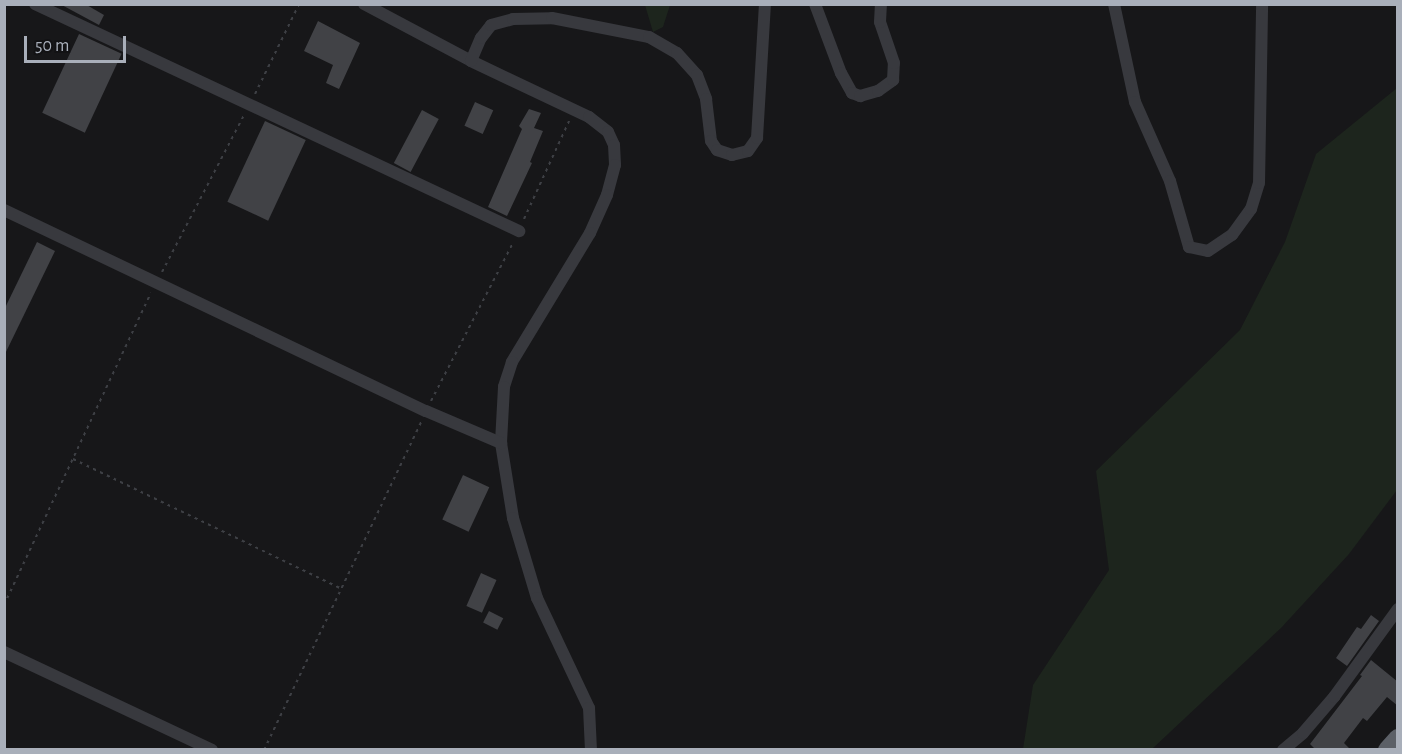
<!DOCTYPE html>
<style>
body{margin:0}
#map{position:relative;width:1402px;height:754px;overflow:hidden;background:#171719;font-family:"Alegreya Sans",sans-serif}
div>[style]{position:absolute}
[style*='--x']{left:calc(var(--x)*1px);top:calc(var(--y)*1px);width:calc(var(--w)*1px);rotate:calc(var(--a)*1deg)}
.green>*{inset:0;background:#1d251d}
.building>*{inset:0;background:#414246;transform-origin:0 0}
.path>*{height:2px;margin-top:-1px;transform-origin:0;background:repeating-linear-gradient(90deg,#3e4045 0 3px,transparent 0 7.5px)}
.minor>*{height:12px;margin:-6px;padding:0 6px;transform-origin:6px;border-radius:6px;background:#38393e}
.trunk>*{height:21px;margin:-10.5px;padding:0 10.5px;transform-origin:10.5px;border-radius:10.5px;background:#5c6067}
span{translate:-50% -50%;white-space:nowrap;text-align:center;line-height:1.15;-webkit-text-stroke:5px #121214;paint-order:stroke}
.frame{position:absolute;inset:0;border:6px solid #a9afba;pointer-events:none}
.scale{position:absolute;left:24px;top:36px;width:102px;height:27px;box-sizing:border-box;border:3px solid #a9afba;border-top:0;padding-left:8px;font-size:18px;line-height:21px;white-space:nowrap;color:#a9afba;-webkit-text-stroke:4px #121214;paint-order:stroke}
</style>
<div id="map">
<div class="green">
<div style="clip-path:polygon(645px 5px,670px 5px,663px 27px,653px 32px)"></div>
<div style="clip-path:polygon(1397px 88px,1397px 490px,1349px 554px,1281px 628px,1152px 749px,1023px 749px,1033px 685px,1109px 570px,1096px 471px,1240px 330px,1285px 242px,1316px 154px)"></div>
</div>
<div class="building">
<div style="clip-path:polygon(60px 4px,85px 4px,104px 15px,99px 25px)"></div>
<div style="clip-path:polygon(318px 21px,360px 43px,339px 89px,326px 83px,333px 65px,304px 51px)"></div>
<div style="left:79px;top:34px;width:47px;height:87px;rotate:25deg"></div>
<div style="left:475px;top:102px;width:20px;height:26px;rotate:24deg"></div>
<div style="clip-path:polygon(529px 109px,541px 113px,534px 128px,543px 131px,530px 162px,532px 163px,507px 216px,488px 207px,522px 129px,519px 126px)"></div>
<div style="left:422px;top:110px;width:19px;height:60px;rotate:28deg"></div>
<div style="left:265px;top:121px;width:45px;height:89px;rotate:25deg"></div>
<div style="clip-path:polygon(37px 242px,55px 251px,4px 356px,4px 310px)"></div>
<div style="left:463px;top:475px;width:29px;height:49px;rotate:25deg"></div>
<div style="left:481px;top:573px;width:17px;height:36px;rotate:24deg"></div>
<div style="left:489px;top:611px;width:16px;height:13px;rotate:27deg"></div>
<div style="clip-path:polygon(1371px 615px,1379px 621px,1347px 666px,1336px 658px,1357px 627px,1361px 629px)"></div>
<div style="clip-path:polygon(1371px 660px,1398px 682px,1398px 706px,1387px 697px,1367px 721px,1363px 718px,1344px 743px,1351px 750px,1316px 750px,1310px 744px,1362px 676px,1360px 675px)"></div>
</div>
<div class="path">
<div style="--x:255;--y:94;--w:100;--a:-63.9"></div>
<div style="--x:524;--y:219;--w:108;--a:-65.3"></div>
<div style="--x:162;--y:272;--w:177;--a:-62.4"></div>
<div style="--x:431;--y:401;--w:178;--a:-62.6"></div>
<div style="--x:73;--y:459;--w:297;--a:25.8"></div>
<div style="--x:4;--y:605;--w:345;--a:-64.8"></div>
<div style="--x:264;--y:750;--w:364;--a:-64.4"></div>
</div>
<div class="minor">
<div style="--x:35;--y:4;--w:535;--a:25.13"></div>
<div style="--x:364;--y:4;--w:121;--a:28"></div>
<div style="--x:471;--y:61;--w:131;--a:25.4"></div>
<div style="--x:589;--y:117;--w:24;--a:38"></div>
<div style="--x:608;--y:132;--w:14;--a:65"></div>
<div style="--x:614;--y:145;--w:20;--a:87"></div>
<div style="--x:615;--y:165;--w:31;--a:105"></div>
<div style="--x:607;--y:195;--w:42;--a:114.1"></div>
<div style="--x:590;--y:233;--w:151;--a:121.2"></div>
<div style="--x:512;--y:362;--w:26;--a:108"></div>
<div style="--x:504;--y:387;--w:56;--a:93.1"></div>
<div style="--x:501;--y:443;--w:76;--a:80.9"></div>
<div style="--x:513;--y:518;--w:84;--a:73.3"></div>
<div style="--x:537;--y:598;--w:122;--a:64.7"></div>
<div style="--x:589;--y:708;--w:42;--a:87.3"></div>
<div style="--x:815;--y:4;--w:74;--a:69.4"></div>
<div style="--x:841;--y:73;--w:23;--a:61"></div>
<div style="--x:852;--y:93;--w:9;--a:21"></div>
<div style="--x:860;--y:96;--w:19;--a:-16"></div>
<div style="--x:878;--y:91;--w:19;--a:-36"></div>
<div style="--x:893;--y:80;--w:17;--a:-87"></div>
<div style="--x:894;--y:63;--w:43;--a:-108.9"></div>
<div style="--x:880;--y:22;--w:18;--a:-87"></div>
<div style="--x:1114;--y:4;--w:100;--a:77.9"></div>
<div style="--x:1135;--y:102;--w:86;--a:66.1"></div>
<div style="--x:1170;--y:181;--w:69;--a:73.9"></div>
<div style="--x:1189;--y:247;--w:19;--a:12"></div>
<div style="--x:1208;--y:251;--w:29;--a:-34"></div>
<div style="--x:1232;--y:235;--w:32;--a:-54"></div>
<div style="--x:1251;--y:209;--w:27;--a:-73"></div>
<div style="--x:1259;--y:183;--w:179;--a:-89"></div>
<div style="--x:471;--y:61;--w:25;--a:-67"></div>
<div style="--x:481;--y:38;--w:16;--a:-52"></div>
<div style="--x:491;--y:25;--w:23;--a:-15"></div>
<div style="--x:513;--y:19;--w:39;--a:-1"></div>
<div style="--x:552;--y:18;--w:99;--a:11.1"></div>
<div style="--x:649;--y:37;--w:32;--a:30"></div>
<div style="--x:677;--y:53;--w:30;--a:48"></div>
<div style="--x:697;--y:75;--w:26;--a:69"></div>
<div style="--x:706;--y:99;--w:42;--a:83.2"></div>
<div style="--x:711;--y:141;--w:11;--a:56"></div>
<div style="--x:717;--y:150;--w:16;--a:18"></div>
<div style="--x:732;--y:155;--w:16;--a:-14"></div>
<div style="--x:748;--y:151;--w:16;--a:-55"></div>
<div style="--x:757;--y:138;--w:134;--a:-86.6"></div>
<div style="--x:4;--y:210;--w:467;--a:25.5"></div>
<div style="--x:426;--y:411;--w:82;--a:23.1"></div>
<div style="--x:4;--y:652;--w:230;--a:25.2"></div>
<div style="--x:1283;--y:750;--w:26;--a:-40"></div>
<div style="--x:1303;--y:733;--w:48;--a:-49.3"></div>
<div style="--x:1334;--y:697;--w:109;--a:-54"></div>
</div>
<div class="trunk">
<div style="--x:1388;--y:750;--w:15;--a:-48"></div>
</div>
<div class="frame"></div>
<div class="scale">50 m</div>
</div>
